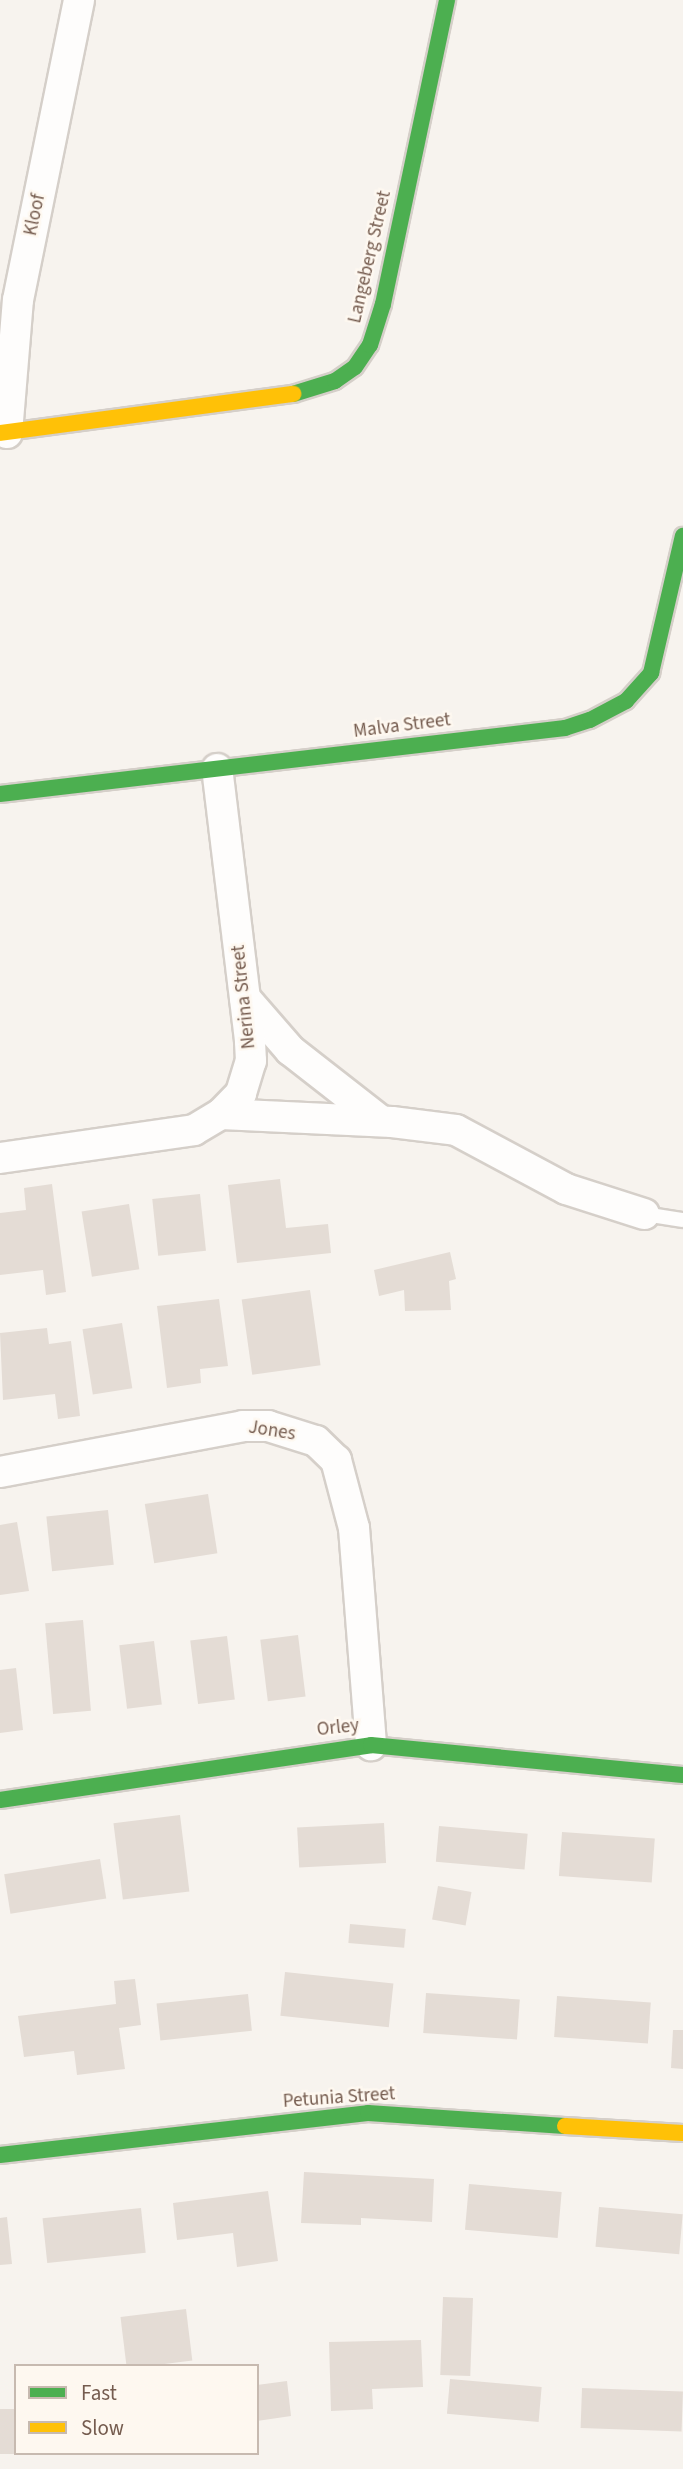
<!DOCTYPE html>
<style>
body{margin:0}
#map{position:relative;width:683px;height:2469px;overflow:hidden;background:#f7f3ee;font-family:"Source Sans 3",sans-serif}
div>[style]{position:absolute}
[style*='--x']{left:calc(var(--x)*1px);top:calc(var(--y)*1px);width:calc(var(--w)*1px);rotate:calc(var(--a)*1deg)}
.building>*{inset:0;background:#e4dcd5;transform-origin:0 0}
.roads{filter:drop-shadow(2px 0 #d5cfc9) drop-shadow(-2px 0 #d5cfc9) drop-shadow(0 2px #d5cfc9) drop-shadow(0 -2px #d5cfc9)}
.lane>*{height:14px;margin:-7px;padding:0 7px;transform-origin:7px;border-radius:7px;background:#fefdfc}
.street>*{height:30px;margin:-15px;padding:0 15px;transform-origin:15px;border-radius:15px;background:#fefdfc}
.fast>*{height:16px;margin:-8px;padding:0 8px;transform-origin:8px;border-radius:8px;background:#4caf50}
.slow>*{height:16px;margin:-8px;padding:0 8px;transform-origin:8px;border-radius:8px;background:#ffc107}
span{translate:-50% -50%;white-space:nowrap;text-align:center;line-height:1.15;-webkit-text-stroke:5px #fef8f0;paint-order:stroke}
.street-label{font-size:19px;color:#755c4f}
.legend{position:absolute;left:14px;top:2364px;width:245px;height:91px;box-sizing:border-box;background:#fef8f0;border:2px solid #c7bab0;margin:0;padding:9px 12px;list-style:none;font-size:21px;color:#755c4f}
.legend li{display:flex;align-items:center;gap:14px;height:35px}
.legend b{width:35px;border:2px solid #c7bab0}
</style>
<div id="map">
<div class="building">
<div style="clip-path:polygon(280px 1179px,286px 1228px,328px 1224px,331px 1253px,237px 1263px,228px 1185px)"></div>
<div style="clip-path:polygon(52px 1184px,66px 1292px,46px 1295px,43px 1270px,0 1275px,0 1213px,26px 1210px,24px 1188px)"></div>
<div style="left:200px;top:1194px;width:57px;height:48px;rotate:84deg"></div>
<div style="left:129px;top:1204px;width:66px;height:48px;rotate:81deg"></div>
<div style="clip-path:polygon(450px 1252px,456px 1279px,449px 1281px,451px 1310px,405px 1311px,404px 1290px,379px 1296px,374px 1270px)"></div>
<div style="left:310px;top:1290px;width:76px;height:69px;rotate:82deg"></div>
<div style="clip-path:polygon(219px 1299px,228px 1366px,200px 1369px,201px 1383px,167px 1388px,157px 1306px)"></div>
<div style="left:122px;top:1323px;width:66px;height:40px;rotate:81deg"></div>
<div style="clip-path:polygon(47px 1328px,49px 1344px,71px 1341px,80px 1416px,58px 1419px,55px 1394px,3px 1400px,0 1333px)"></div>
<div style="left:208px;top:1494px;width:60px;height:64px;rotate:81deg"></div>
<div style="left:108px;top:1510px;width:55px;height:62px;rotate:84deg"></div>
<div style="clip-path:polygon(17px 1522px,29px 1591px,0 1595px,0 1525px)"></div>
<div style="left:83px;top:1620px;width:91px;height:38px;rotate:85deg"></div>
<div style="left:298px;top:1635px;width:62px;height:38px;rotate:83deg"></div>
<div style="left:227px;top:1636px;width:64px;height:37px;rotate:83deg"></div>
<div style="left:154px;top:1641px;width:64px;height:35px;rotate:83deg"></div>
<div style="clip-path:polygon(16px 1668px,23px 1730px,0 1733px,0 1670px)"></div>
<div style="left:180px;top:1815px;width:77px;height:67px;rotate:83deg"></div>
<div style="left:384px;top:1823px;width:40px;height:87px;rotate:87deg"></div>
<div style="left:439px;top:1826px;width:89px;height:36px;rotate:5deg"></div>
<div style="left:562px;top:1832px;width:93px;height:44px;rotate:4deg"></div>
<div style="left:100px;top:1859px;width:40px;height:97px;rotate:81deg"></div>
<div style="left:438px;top:1886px;width:34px;height:34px;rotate:10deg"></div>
<div style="left:350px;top:1924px;width:56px;height:19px;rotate:5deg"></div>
<div style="left:285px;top:1972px;width:109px;height:44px;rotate:6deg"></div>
<div style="clip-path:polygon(135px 1979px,141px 2025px,119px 2028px,125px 2069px,77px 2075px,74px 2051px,24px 2057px,18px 2016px,116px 2004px,114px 1981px)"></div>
<div style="left:426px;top:1993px;width:94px;height:40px;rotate:4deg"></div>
<div style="left:248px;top:1994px;width:37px;height:92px;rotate:84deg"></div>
<div style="left:557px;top:1996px;width:94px;height:41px;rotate:4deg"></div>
<div style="clip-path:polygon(673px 2030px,683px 2030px,683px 2069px,671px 2068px)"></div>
<div style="clip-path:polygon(304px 2172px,434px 2179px,432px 2222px,361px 2218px,361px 2225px,301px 2223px)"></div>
<div style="left:469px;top:2184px;width:93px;height:46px;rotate:5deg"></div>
<div style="clip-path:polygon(268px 2191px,278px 2261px,237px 2267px,233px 2233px,177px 2240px,173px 2203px)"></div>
<div style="left:599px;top:2207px;width:84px;height:40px;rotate:5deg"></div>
<div style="left:141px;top:2208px;width:45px;height:99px;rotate:84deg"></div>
<div style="clip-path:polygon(7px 2217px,12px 2264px,0 2265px,0 2218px)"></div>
<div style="left:443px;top:2297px;width:30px;height:78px;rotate:2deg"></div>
<div style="left:186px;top:2309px;width:52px;height:66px;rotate:83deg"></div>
<div style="clip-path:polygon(421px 2340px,423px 2387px,372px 2389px,373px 2409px,331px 2411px,329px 2342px)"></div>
<div style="left:450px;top:2379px;width:92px;height:35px;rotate:5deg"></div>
<div style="clip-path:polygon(287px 2381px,291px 2416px,257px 2421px,257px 2385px)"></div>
<div style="left:582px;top:2388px;width:101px;height:40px;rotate:2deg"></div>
<div style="left:16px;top:2409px;width:45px;height:16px;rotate:90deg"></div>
</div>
<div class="roads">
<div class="lane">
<div style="--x:644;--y:1214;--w:39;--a:9"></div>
</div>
<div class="street">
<div style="--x:7;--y:433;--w:133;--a:-85.3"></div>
<div style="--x:18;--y:300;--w:306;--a:-78.5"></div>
<div style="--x:245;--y:998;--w:69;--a:49.1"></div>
<div style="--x:290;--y:1050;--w:115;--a:38"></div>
<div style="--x:221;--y:1114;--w:171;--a:2.7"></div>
<div style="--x:392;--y:1122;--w:64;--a:7.1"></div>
<div style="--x:456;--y:1130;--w:125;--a:28.2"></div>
<div style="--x:566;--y:1189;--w:82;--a:17.8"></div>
<div style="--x:0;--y:1158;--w:196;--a:-8.2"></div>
<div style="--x:194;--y:1130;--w:31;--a:-31"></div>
<div style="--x:221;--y:1114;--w:29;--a:-46"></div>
<div style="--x:241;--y:1093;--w:34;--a:-73"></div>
<div style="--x:251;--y:1061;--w:21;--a:-93"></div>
<div style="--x:250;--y:1040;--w:273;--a:-96.9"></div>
<div style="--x:0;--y:1472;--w:247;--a:-10.7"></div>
<div style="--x:243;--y:1426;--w:25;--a:0"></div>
<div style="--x:268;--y:1426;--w:50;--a:17.4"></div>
<div style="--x:316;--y:1441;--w:28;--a:44"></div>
<div style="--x:336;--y:1460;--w:70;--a:75.2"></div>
<div style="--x:354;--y:1528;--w:218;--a:85.5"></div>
</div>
<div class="fast">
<div style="--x:293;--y:394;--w:44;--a:-17.2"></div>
<div style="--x:335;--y:381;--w:24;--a:-35"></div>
<div style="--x:355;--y:367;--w:27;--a:-56"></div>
<div style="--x:370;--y:345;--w:43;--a:-72.4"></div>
<div style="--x:383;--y:304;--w:311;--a:-78.1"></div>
<div style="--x:0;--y:794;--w:569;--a:-6.66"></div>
<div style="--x:565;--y:728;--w:26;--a:-18"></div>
<div style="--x:590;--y:720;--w:41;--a:-27.8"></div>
<div style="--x:626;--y:701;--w:38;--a:-48"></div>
<div style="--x:651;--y:673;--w:141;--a:-76.9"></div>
<div style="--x:0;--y:1800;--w:375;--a:-8.4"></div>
<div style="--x:371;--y:1745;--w:313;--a:5.5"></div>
<div style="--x:0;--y:2155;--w:370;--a:-6.5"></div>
<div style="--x:368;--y:2113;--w:197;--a:3.8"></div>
</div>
<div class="slow">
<div style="--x:0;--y:433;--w:296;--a:-7.6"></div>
<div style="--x:565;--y:2126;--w:118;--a:3.4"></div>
</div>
</div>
<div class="street-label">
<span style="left:35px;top:215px;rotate:-78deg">Kloof</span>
<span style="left:370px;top:257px;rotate:-77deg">Langeberg Street</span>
<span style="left:402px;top:726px;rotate:-7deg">Malva Street</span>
<span style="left:244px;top:997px;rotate:-96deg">Nerina Street</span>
<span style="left:272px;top:1431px;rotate:9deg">Jones</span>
<span style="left:338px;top:1728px;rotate:-6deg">Orley</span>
<span style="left:339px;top:2098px;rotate:-4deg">Petunia Street</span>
</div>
<ul class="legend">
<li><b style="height:9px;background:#4caf50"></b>Fast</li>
<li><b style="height:9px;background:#ffc107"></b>Slow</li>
</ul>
</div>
